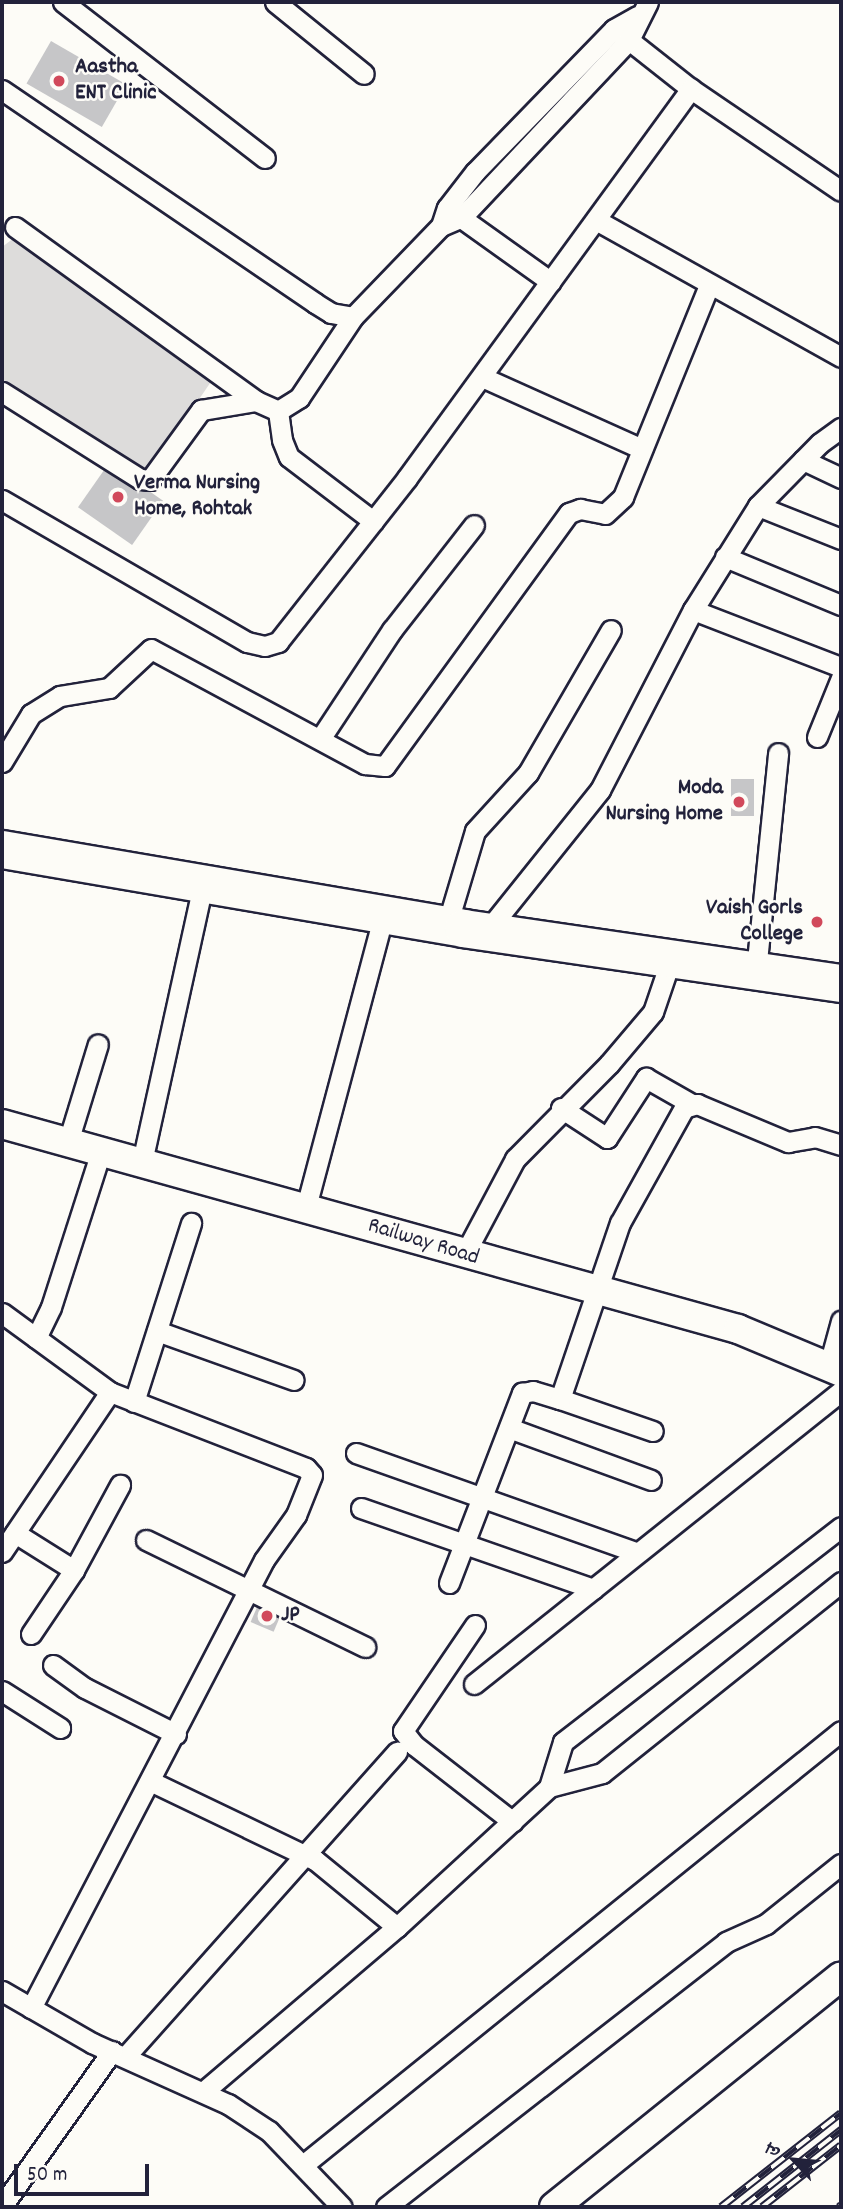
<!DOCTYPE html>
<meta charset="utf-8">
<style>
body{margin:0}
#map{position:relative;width:843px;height:2209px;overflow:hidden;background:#fdfcf7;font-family:Dekko,"Playpen Sans Deva",sans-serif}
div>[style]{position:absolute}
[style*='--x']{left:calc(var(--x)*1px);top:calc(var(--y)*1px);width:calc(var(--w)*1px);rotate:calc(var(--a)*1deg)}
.green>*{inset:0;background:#dddcdb}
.building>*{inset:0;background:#c6c6c8;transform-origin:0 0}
.roads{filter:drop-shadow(2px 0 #22223b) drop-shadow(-2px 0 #22223b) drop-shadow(0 2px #22223b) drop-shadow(0 -2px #22223b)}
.street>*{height:19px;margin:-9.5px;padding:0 9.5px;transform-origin:9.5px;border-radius:9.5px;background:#fdfcf7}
.secondary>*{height:28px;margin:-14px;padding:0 14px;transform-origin:14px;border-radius:14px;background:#fdfcf7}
.highway>*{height:37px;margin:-18.5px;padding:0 18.5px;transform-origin:18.5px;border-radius:18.5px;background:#fdfcf7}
.rail>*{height:8px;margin-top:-4px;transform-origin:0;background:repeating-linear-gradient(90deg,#fdfcf7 0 16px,#22223b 0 32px);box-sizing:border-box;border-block:2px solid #22223b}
.dots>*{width:19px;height:19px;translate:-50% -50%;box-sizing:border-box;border:4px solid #fdfcf7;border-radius:50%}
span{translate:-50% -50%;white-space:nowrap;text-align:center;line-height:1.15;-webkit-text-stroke:5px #fdfcf7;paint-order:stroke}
.poi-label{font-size:23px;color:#22223b;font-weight:700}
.left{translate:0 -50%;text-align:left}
.right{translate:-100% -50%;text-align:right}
.street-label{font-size:23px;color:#22223b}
.frame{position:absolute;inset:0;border:4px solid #22223b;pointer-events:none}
.north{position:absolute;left:759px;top:2125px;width:70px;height:70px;-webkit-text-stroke:5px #fdfcf7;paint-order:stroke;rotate:296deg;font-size:19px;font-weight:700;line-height:28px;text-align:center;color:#22223b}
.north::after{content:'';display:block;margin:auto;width:24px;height:32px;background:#22223b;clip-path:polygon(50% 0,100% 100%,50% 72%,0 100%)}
.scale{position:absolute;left:14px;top:2164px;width:135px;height:32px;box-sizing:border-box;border:4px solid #22223b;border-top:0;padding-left:9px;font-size:21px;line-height:24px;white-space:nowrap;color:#22223b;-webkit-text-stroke:5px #fdfcf7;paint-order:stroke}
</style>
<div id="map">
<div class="green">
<div style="clip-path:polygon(14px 238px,219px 370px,148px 474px,2px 383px,2px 247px)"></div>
</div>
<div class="building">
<div style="left:51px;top:41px;width:87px;height:49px;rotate:30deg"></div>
<div style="left:109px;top:463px;width:66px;height:54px;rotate:35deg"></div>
<div style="left:731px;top:779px;width:23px;height:37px"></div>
<div style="left:260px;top:1600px;width:25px;height:24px;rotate:23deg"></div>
</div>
<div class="roads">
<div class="street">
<div style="--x:63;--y:2;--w:255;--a:37.7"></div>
<div style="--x:275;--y:2;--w:114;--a:39"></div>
<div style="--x:620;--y:33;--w:90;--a:38.3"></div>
<div style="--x:691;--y:89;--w:181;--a:34.2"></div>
<div style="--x:2;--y:90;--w:379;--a:34.2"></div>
<div style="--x:315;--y:303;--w:19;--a:32"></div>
<div style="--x:331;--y:313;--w:22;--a:10"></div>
<div style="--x:353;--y:317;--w:127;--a:-46"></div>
<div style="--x:441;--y:226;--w:19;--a:-72"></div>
<div style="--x:447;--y:208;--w:46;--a:-52.1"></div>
<div style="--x:475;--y:172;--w:199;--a:-45.8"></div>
<div style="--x:614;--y:29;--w:26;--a:-29"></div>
<div style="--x:453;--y:212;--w:120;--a:35.5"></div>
<div style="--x:596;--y:220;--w:281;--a:29.2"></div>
<div style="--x:441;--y:226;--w:23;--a:-23"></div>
<div style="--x:462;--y:217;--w:243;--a:-46.7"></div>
<div style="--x:629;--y:40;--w:42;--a:-63.4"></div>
<div style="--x:15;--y:227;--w:297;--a:35.8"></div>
<div style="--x:256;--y:401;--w:24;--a:24"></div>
<div style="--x:278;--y:411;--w:25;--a:-32"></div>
<div style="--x:299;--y:398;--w:97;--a:-56.3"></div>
<div style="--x:482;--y:377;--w:175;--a:24.2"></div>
<div style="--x:2;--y:392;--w:163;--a:32.2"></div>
<div style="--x:140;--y:479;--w:10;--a:6"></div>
<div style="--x:150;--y:480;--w:87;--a:-53.9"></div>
<div style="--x:201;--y:410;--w:56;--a:-9.3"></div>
<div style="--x:278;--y:411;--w:29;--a:82"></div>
<div style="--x:282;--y:440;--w:18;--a:68"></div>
<div style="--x:289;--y:457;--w:106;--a:37.3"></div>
<div style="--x:803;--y:460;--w:42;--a:25.3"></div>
<div style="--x:2;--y:500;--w:283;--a:30.1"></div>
<div style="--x:247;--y:642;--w:18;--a:13"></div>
<div style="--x:265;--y:646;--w:14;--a:-17"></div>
<div style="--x:278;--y:642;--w:209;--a:-51.8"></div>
<div style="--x:407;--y:478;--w:482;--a:-53.9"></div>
<div style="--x:758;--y:506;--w:89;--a:21.7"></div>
<div style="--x:725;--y:557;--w:126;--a:22.5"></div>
<div style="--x:693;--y:610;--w:159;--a:21.1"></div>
<div style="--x:817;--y:737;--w:64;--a:-67.9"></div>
<div style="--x:320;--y:739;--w:131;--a:-56.6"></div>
<div style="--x:392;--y:630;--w:133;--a:-52"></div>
<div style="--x:2;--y:762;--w:56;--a:-58.9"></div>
<div style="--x:31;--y:714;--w:34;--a:-32"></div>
<div style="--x:60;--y:696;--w:50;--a:-9.3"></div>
<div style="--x:109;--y:688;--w:57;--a:-42.9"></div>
<div style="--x:151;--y:649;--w:243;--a:28.3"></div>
<div style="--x:365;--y:764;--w:20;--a:6"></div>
<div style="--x:385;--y:766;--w:313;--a:-54"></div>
<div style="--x:569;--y:513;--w:12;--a:-20"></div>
<div style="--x:580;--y:509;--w:25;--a:11"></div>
<div style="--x:605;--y:514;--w:25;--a:-43"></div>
<div style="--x:623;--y:497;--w:229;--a:-67.9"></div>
<div style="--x:447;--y:925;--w:98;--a:-73.4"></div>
<div style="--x:475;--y:831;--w:79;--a:-47.6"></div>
<div style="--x:528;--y:773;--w:165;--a:-59.9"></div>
<div style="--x:487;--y:931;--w:181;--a:-51.3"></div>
<div style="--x:600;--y:790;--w:203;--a:-62.7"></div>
<div style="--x:693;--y:610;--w:123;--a:-58"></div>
<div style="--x:758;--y:506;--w:88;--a:-45.5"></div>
<div style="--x:820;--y:443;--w:26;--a:-36"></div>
<div style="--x:756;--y:971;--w:219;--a:-84.2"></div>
<div style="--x:561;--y:1108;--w:55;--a:33.1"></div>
<div style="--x:607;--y:1138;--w:72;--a:-57"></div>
<div style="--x:646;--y:1078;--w:51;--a:29.6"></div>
<div style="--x:68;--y:1142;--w:102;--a:-73"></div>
<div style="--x:142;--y:1162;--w:288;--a:-77.6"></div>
<div style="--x:306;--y:1207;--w:303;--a:-75.1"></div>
<div style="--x:464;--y:1255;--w:109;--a:-62"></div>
<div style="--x:515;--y:1159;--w:134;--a:-45.3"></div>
<div style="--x:609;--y:1064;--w:68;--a:-49.8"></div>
<div style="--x:653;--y:1012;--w:56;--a:-71.2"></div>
<div style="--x:2;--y:1313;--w:134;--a:36.2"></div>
<div style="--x:110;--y:1392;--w:210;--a:21.2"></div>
<div style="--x:306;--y:1468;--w:9;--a:49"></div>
<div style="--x:312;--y:1475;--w:43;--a:111.8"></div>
<div style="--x:296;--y:1515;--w:55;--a:125.4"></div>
<div style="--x:264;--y:1560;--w:505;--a:117.48"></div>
<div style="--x:157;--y:1331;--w:145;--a:19.7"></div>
<div style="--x:36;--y:1338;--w:34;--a:-64"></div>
<div style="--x:51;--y:1307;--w:164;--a:-72.2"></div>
<div style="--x:829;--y:1365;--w:46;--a:-74.7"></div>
<div style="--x:560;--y:1399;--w:98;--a:19"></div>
<div style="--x:134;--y:1402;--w:188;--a:-72.3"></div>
<div style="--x:509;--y:1428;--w:151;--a:20.1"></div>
<div style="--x:356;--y:1453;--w:297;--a:19.5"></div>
<div style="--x:361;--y:1508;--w:246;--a:19.2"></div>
<div style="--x:15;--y:1533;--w:70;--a:32.1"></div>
<div style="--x:146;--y:1540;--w:244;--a:26"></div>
<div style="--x:2;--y:1552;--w:193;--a:-56"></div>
<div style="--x:449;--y:1583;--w:204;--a:-69"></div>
<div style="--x:522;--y:1393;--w:11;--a:-10"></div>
<div style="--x:533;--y:1391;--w:28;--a:17"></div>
<div style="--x:560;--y:1399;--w:186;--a:-71.2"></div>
<div style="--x:620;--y:1223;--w:132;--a:-60.9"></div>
<div style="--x:684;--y:1108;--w:14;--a:-17"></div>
<div style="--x:697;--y:1104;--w:99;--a:22.7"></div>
<div style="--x:788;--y:1142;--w:27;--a:-10"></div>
<div style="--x:815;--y:1137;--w:27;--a:17"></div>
<div style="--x:475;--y:1625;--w:128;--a:124.2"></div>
<div style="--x:403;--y:1731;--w:18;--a:52"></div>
<div style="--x:414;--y:1745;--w:125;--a:37.9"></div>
<div style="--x:31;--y:1634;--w:77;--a:-56.1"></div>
<div style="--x:74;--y:1570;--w:97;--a:-61.6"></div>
<div style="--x:53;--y:1665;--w:39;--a:36"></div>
<div style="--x:85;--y:1688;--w:102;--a:26.8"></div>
<div style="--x:474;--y:1684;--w:470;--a:-38.6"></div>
<div style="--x:2;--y:1691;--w:69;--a:32.5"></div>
<div style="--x:152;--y:1782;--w:181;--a:25.6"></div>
<div style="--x:315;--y:1860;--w:106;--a:39.3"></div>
<div style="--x:549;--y:1787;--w:55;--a:-14.8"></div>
<div style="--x:602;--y:1773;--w:306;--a:-38.6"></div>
<div style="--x:2;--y:1991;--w:104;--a:30"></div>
<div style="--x:92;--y:2043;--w:149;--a:24.2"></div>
<div style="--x:228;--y:2104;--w:49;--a:33.4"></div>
<div style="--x:269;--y:2131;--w:105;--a:46.2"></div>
<div style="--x:125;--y:2057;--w:409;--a:-48.3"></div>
<div style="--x:203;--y:2092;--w:255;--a:-40.4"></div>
<div style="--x:397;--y:1927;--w:207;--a:-42.6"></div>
<div style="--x:549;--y:1787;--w:47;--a:-72.7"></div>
<div style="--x:563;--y:1742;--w:351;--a:-37.7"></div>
<div style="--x:303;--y:2165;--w:691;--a:-38.89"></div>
<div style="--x:2;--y:2206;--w:190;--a:-54.6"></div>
<div style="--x:386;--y:2207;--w:431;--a:-37.9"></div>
<div style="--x:726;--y:1942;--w:44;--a:-24.2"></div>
<div style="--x:766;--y:1924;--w:96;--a:-38.7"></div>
</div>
<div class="secondary">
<div style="--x:2;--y:1124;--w:764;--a:15.56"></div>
<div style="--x:738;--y:1329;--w:112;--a:22.7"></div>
<div style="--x:554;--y:2207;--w:368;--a:-38.8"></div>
</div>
<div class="highway">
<div style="--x:2;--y:849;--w:468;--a:9.7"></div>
<div style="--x:463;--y:928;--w:382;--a:8.3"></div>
</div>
</div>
<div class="rail">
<div style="--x:721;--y:2207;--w:152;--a:-38.1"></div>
<div style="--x:743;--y:2207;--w:125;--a:-38.2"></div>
<div style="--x:762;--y:2207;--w:100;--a:-38.1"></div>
<div style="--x:839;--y:2207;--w:3;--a:-45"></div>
</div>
<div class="dots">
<div style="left:59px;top:81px;background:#d1495b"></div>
<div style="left:118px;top:497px;background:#d1495b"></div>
<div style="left:739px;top:802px;background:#d1495b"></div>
<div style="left:817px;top:922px;background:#d1495b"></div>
<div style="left:267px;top:1616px;background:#d1495b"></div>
</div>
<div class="poi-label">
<span class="left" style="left:75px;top:81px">Aastha<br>ENT Clinic</span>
<span class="left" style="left:134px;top:497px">Verma Nursing<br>Home, Rohtak</span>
<span class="right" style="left:723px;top:802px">Moda<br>Nursing Home</span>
<span class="right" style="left:803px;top:922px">Vaish Gorls<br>College</span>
<span class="left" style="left:281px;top:1616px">JP</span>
</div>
<div class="street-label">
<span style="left:423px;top:1243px;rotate:17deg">Railway Road</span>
</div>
<div class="frame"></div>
<div class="north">उ</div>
<div class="scale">50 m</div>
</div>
